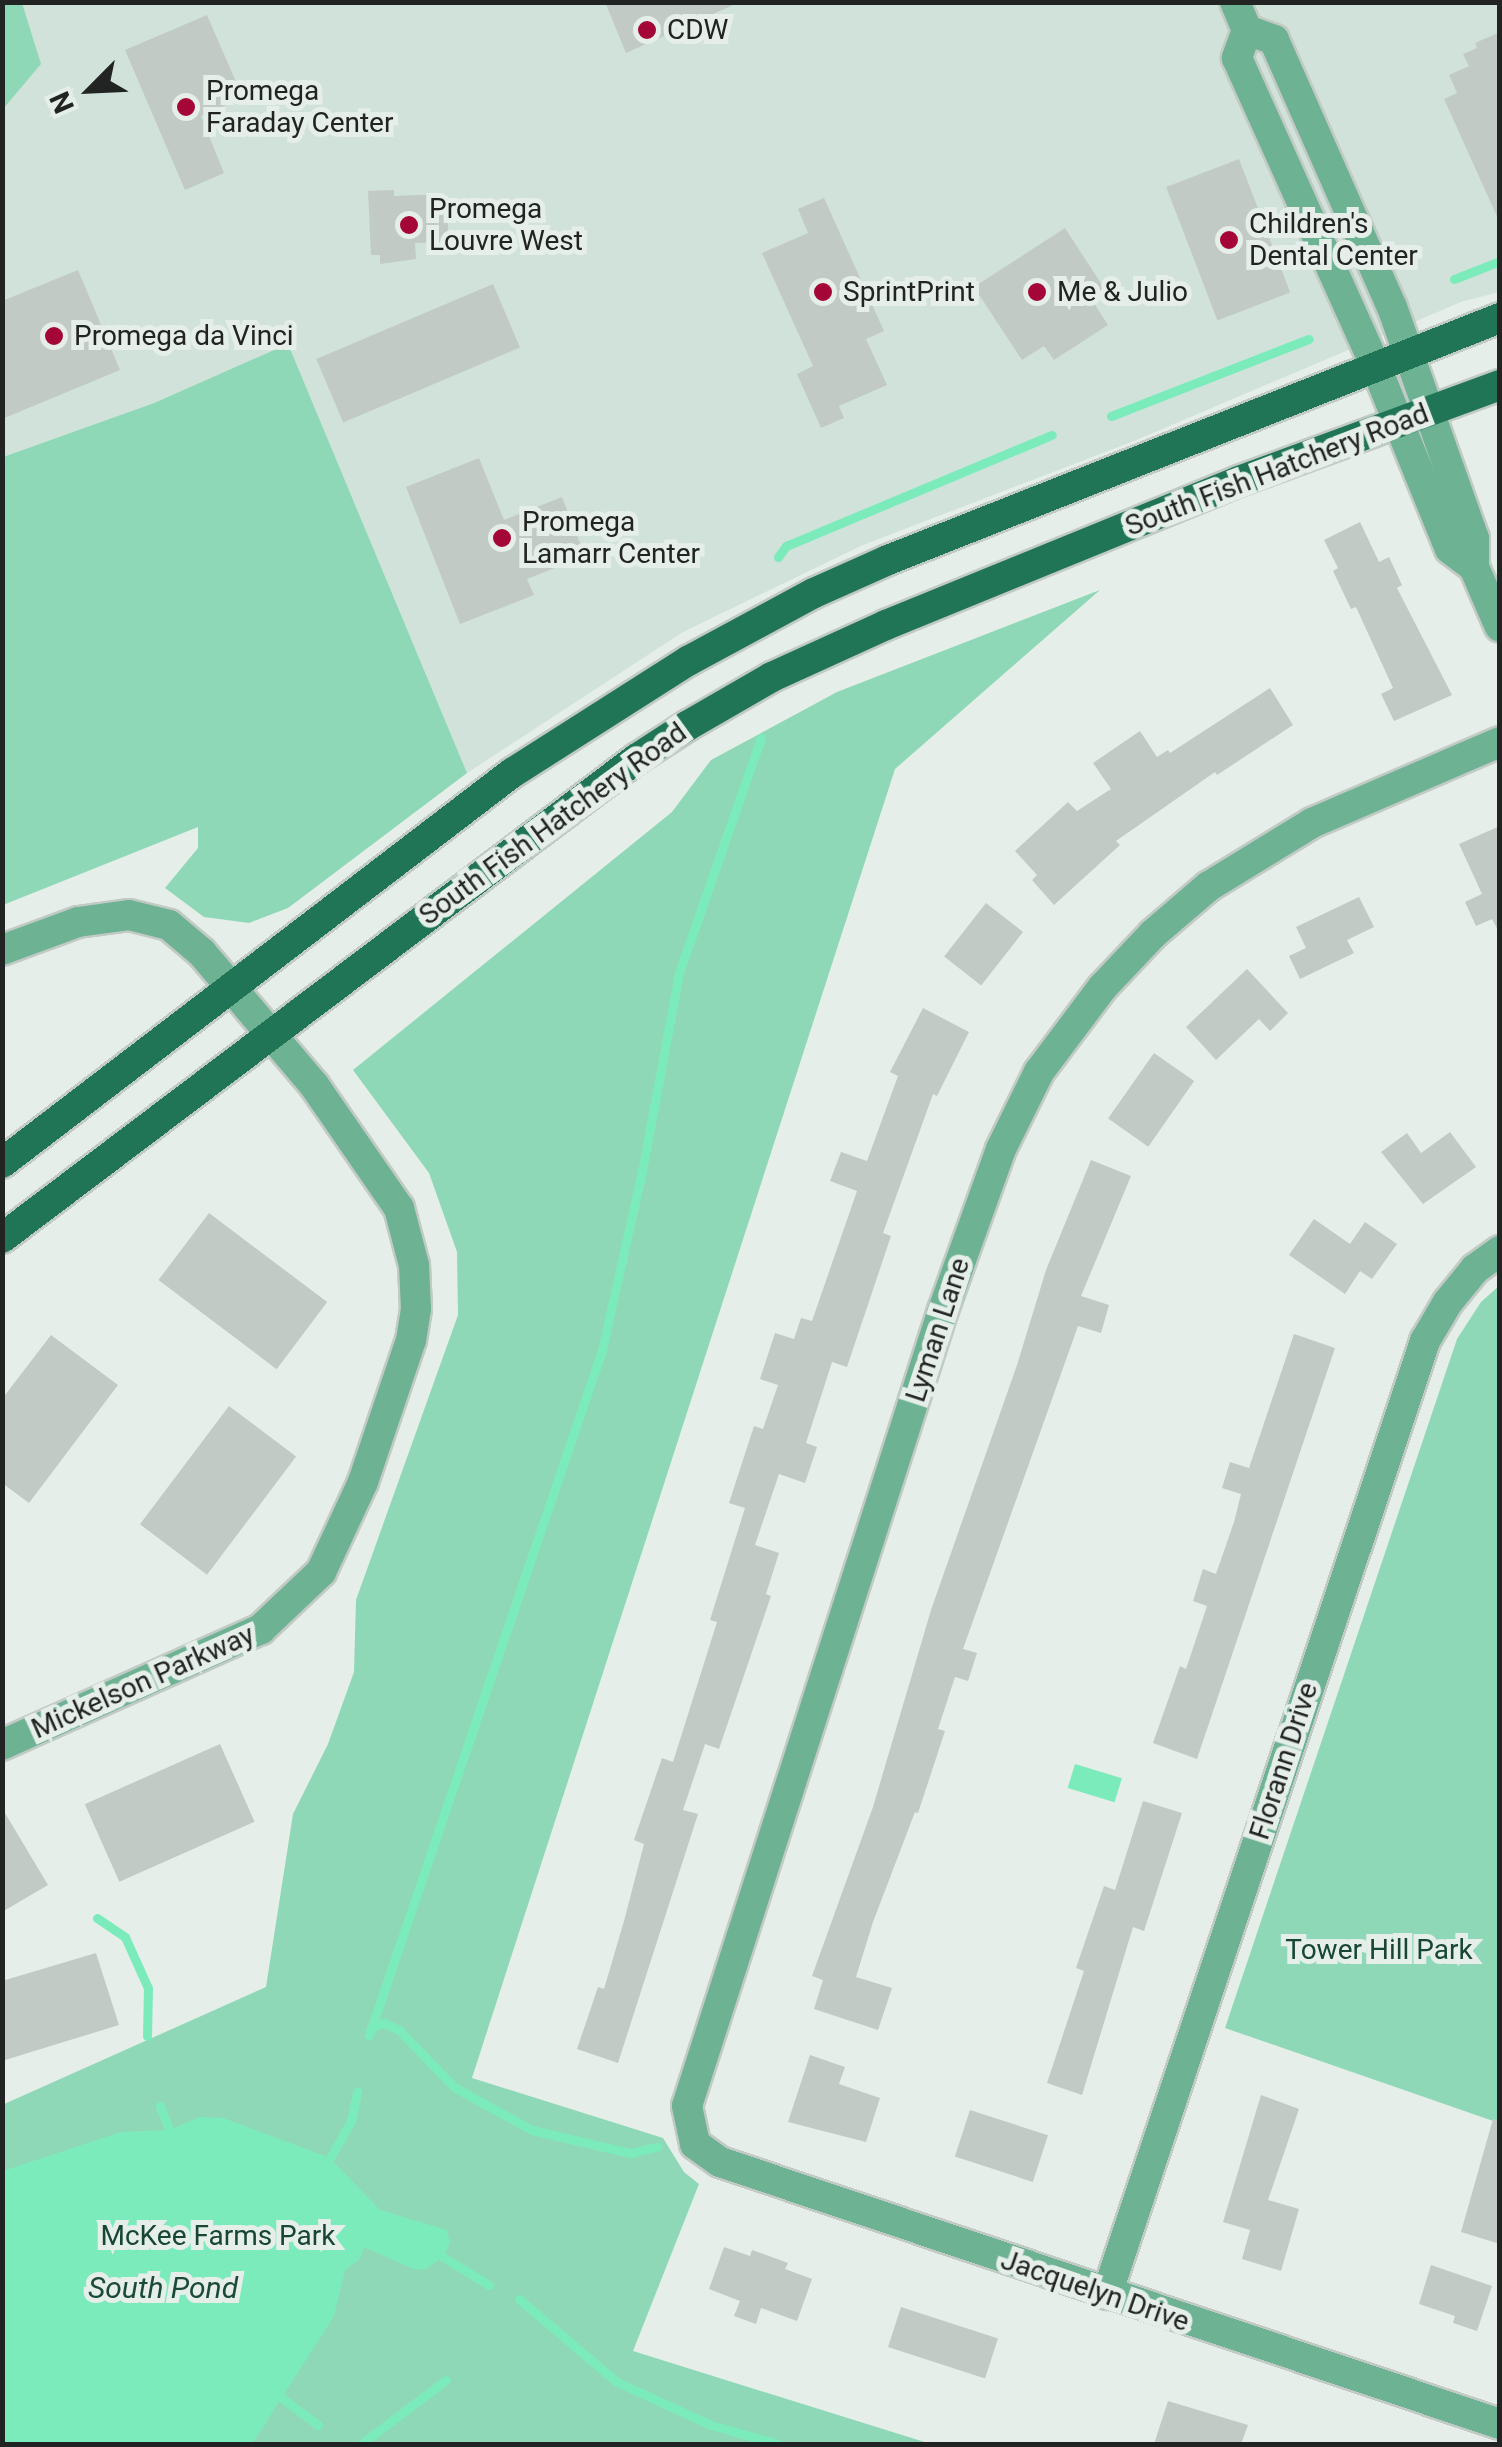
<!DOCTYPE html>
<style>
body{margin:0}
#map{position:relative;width:1502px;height:2447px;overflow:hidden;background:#e5eee9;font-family:Roboto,sans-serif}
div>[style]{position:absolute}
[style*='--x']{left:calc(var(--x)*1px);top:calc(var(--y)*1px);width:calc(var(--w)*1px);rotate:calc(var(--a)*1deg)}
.built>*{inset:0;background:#d1e2da}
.green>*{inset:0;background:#8fd8b7}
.water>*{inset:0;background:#7bebbc;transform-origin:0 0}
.stream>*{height:9px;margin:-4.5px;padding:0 4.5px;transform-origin:4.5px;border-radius:4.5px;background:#7bebbc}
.building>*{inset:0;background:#c2cac6;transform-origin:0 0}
.roads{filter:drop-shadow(2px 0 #c2cac5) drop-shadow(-2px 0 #c2cac5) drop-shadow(0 2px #c2cac5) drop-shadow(0 -2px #c2cac5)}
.minor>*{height:30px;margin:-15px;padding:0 15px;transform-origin:15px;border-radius:15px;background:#6eb294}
.major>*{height:30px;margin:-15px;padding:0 15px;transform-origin:15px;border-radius:15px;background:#207556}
.dots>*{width:28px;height:28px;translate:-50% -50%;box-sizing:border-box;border:5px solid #e5eee9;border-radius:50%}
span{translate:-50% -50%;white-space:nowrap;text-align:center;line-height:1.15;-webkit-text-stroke:10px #e5eee9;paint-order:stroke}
.poi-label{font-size:28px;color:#212422}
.left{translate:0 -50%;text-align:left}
.street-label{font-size:28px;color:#212422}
.park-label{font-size:28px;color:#174734}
.water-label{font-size:30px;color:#1b4b38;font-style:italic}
.frame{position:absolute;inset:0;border:5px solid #212422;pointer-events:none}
.north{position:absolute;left:40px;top:40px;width:100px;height:100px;-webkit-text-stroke:8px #e5eee9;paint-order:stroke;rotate:246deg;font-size:28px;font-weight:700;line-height:40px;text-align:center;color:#212422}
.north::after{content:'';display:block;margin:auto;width:35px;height:45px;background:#212422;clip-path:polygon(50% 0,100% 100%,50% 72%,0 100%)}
</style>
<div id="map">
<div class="built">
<div style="clip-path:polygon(2px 3px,1499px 3px,1499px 292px,1461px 302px,1134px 441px,863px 545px,683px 632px,467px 773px,288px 345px,154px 403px,3px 457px)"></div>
</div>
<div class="green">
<div style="clip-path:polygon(3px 2px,22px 3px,41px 64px,3px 109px)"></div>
<div style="clip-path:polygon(288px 344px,467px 773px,288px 908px,249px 923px,204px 917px,165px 888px,198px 848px,198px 827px,3px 905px,3px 457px,154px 403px)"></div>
<div style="clip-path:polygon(1100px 590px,895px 769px,472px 2078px,663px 2138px,684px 2172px,699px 2184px,633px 2351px,931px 2444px,3px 2444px,2px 2105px,266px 1987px,293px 1814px,328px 1744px,354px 1672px,356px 1600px,458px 1315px,457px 1252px,429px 1173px,353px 1070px,672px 812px,711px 760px,837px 692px)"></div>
<div style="clip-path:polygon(1499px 1286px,1499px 2123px,1225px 2028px,1457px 1339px,1481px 1302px)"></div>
</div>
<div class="water">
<div style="left:1075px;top:1764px;width:49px;height:25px;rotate:17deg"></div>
<div style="clip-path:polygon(200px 2117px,223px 2118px,330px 2158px,380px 2210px,447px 2230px,450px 2243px,443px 2257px,426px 2269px,414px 2269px,364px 2247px,360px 2259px,345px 2270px,334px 2316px,252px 2444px,3px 2444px,3px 2171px,121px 2132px,169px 2130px)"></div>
</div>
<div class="stream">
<div style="--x:1454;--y:279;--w:49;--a:-21.4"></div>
<div style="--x:1111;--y:416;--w:212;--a:-21.3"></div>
<div style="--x:778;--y:557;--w:14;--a:-54"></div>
<div style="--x:786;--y:546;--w:288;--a:-22.7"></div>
<div style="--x:97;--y:1918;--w:34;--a:34"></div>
<div style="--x:125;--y:1937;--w:56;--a:65.7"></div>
<div style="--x:148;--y:1988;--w:48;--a:91.2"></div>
<div style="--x:371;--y:2027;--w:14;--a:-17"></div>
<div style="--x:384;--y:2023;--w:17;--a:25"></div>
<div style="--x:399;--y:2030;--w:79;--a:46"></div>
<div style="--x:454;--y:2087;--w:89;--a:28.9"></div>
<div style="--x:532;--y:2130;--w:101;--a:13.2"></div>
<div style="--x:630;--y:2153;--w:28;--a:-13"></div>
<div style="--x:369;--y:2035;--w:724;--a:-71.21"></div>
<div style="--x:602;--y:1350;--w:183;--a:-77.4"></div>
<div style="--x:642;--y:1171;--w:201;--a:-79.4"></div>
<div style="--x:679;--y:973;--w:249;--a:-70.8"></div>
<div style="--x:160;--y:2106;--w:26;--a:69"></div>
<div style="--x:330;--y:2158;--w:43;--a:-60.4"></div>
<div style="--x:351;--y:2121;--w:30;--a:-78"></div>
<div style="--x:443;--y:2257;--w:54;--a:31.3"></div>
<div style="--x:519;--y:2299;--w:128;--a:40.3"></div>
<div style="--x:617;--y:2382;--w:103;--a:24.6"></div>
<div style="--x:711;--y:2425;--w:70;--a:15.8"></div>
<div style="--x:282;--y:2398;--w:45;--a:36.9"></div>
<div style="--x:361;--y:2444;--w:106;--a:-37"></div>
</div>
<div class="building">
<div style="clip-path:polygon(605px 2px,740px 2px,626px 53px)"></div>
<div style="clip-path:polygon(207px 15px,243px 98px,201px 116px,224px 173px,185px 190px,125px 50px)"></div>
<div style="clip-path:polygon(1500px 32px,1500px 223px,1444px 99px,1457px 93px,1449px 75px,1469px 66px,1463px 54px,1477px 48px,1475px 43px)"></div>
<div style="left:1239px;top:159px;width:143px;height:78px;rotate:69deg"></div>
<div style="clip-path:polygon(394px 190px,394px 196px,446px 194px,449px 242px,415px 243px,416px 259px,380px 264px,380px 255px,371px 255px,368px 191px)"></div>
<div style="clip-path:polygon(824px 198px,884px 331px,866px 339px,887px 385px,839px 406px,844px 418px,821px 428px,797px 374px,813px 366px,762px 253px,808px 233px,798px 209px)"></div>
<div style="clip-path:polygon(1065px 228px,1104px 288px,1090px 297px,1108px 325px,1054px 360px,1044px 346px,1022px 360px,974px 287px)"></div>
<div style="clip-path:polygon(78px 270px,120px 370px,2px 419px,2px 301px)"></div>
<div style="left:493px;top:284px;width:69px;height:192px;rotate:67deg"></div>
<div style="clip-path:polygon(479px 458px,504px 520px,562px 497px,585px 556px,527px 579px,534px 595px,460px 624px,406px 487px)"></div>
<div style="clip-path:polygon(1360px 522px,1379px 562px,1389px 557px,1402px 585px,1397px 588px,1452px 695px,1394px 721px,1381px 694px,1393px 688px,1356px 607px,1351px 609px,1333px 571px,1338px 568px,1324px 540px)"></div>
<div style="clip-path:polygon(1270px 688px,1293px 725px,1217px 775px,1215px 772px,1116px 841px,1120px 845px,1054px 905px,1032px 880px,1037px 875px,1015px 851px,1068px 802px,1077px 811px,1111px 789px,1093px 763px,1140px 731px,1157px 757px,1168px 750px,1170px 753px)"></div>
<div style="clip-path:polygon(1500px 826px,1500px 934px,1492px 919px,1476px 926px,1465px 902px,1482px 894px,1459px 844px)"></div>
<div style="clip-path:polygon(1359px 897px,1374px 927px,1347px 940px,1354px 953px,1300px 979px,1289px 956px,1306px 948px,1296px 927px)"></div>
<div style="left:986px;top:903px;width:47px;height:68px;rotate:38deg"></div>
<div style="clip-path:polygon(1247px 969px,1288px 1013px,1270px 1031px,1259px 1019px,1216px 1060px,1186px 1027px)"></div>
<div style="clip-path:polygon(923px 1008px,969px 1032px,937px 1096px,933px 1094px,883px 1233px,891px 1236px,847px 1367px,832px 1362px,806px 1443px,817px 1447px,805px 1483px,779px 1474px,755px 1545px,779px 1553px,766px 1594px,771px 1596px,719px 1749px,705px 1744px,683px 1810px,698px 1814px,618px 2063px,577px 2049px,598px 1987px,604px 1989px,624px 1921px,644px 1844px,634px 1840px,662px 1758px,673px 1762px,717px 1622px,710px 1620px,745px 1508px,729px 1503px,754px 1426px,763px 1429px,778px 1385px,760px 1379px,775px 1333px,794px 1339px,801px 1318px,812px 1321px,857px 1191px,830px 1181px,841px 1152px,867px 1161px,898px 1076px,890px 1072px)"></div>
<div style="left:1154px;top:1053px;width:49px;height:80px;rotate:35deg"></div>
<div style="clip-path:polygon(1450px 1132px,1476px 1167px,1423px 1204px,1381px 1152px,1407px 1133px,1421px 1153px)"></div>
<div style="clip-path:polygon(1091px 1160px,1131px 1176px,1081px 1296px,1109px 1305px,1101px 1333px,1078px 1326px,963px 1649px,977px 1653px,968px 1681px,955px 1677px,938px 1729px,945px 1731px,918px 1813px,915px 1812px,873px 1922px,856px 1977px,892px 1988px,878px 2030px,814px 2009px,823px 1980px,812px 1976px,873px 1807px,931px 1610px,1017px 1365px,1046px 1270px)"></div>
<div style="left:209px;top:1213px;width:148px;height:84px;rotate:37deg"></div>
<div style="clip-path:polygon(1314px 1219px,1350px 1244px,1365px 1222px,1397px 1244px,1372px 1279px,1360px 1271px,1345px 1294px,1289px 1255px)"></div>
<div style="clip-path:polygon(1294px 1334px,1335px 1348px,1197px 1759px,1153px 1743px,1180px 1666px,1186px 1669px,1207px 1606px,1193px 1601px,1203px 1569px,1216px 1574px,1234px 1522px,1241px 1494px,1222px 1488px,1230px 1462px,1249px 1468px)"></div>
<div style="clip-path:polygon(51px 1335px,118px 1385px,29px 1503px,2px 1483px,2px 1399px)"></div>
<div style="left:229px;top:1406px;width:84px;height:148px;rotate:37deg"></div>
<div style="left:220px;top:1744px;width:85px;height:148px;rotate:66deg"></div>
<div style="clip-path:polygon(1143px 1801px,1182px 1813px,1144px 1931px,1133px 1927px,1082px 2095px,1047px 2083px,1084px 1971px,1076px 1968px,1104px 1886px,1115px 1890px)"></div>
<div style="clip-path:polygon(2px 1808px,48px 1885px,2px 1912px)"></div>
<div style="clip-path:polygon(96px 1953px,119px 2025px,2px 2061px,2px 1981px)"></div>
<div style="clip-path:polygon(810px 2055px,845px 2067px,839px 2084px,880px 2098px,866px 2142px,788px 2122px)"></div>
<div style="clip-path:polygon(1261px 2095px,1299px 2109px,1268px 2200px,1299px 2209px,1281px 2271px,1242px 2259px,1250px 2230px,1223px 2222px)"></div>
<div style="left:970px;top:2110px;width:82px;height:49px;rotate:18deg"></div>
<div style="clip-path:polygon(1493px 2119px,1500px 2120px,1500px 2244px,1461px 2232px)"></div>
<div style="clip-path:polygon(724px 2247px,750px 2256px,752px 2250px,788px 2263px,785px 2269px,812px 2279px,797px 2321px,761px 2308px,756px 2324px,734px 2316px,740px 2301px,709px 2289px)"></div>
<div style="clip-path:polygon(1431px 2265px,1492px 2286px,1477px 2331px,1453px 2323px,1455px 2316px,1419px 2304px)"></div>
<div style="left:901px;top:2307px;width:102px;height:42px;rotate:18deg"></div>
<div style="clip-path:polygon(1168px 2401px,1248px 2425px,1241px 2444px,1154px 2444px)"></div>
</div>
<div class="roads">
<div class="minor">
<div style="--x:1235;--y:2;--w:30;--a:67"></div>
<div style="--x:1247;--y:30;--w:30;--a:110"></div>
<div style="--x:1237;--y:58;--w:339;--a:65.8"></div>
<div style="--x:1376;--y:367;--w:196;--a:67.9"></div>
<div style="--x:1450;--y:549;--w:30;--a:37"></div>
<div style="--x:1247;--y:30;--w:29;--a:20"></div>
<div style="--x:1274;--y:40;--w:292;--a:66.2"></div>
<div style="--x:1392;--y:307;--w:245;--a:70.5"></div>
<div style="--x:1474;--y:538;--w:29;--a:90"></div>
<div style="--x:1474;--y:567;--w:65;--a:66.6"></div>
<div style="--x:1500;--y:742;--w:205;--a:156.7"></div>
<div style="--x:1312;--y:823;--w:121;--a:148.5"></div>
<div style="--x:1209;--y:886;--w:74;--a:139.4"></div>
<div style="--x:1153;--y:934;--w:74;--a:133.4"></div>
<div style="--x:1102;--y:988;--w:105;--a:126.9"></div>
<div style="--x:1039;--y:1072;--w:86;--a:116.3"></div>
<div style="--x:1001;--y:1149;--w:171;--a:109.8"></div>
<div style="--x:943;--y:1310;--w:836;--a:107.83"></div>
<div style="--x:687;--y:2106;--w:39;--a:78"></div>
<div style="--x:695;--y:2144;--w:31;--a:36"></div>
<div style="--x:720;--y:2162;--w:823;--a:18.57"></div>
<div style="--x:2;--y:950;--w:81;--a:-20.2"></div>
<div style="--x:78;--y:922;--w:51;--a:-7.8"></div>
<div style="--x:129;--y:915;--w:41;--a:14"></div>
<div style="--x:169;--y:925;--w:43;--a:40.3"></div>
<div style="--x:202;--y:953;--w:173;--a:49.7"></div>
<div style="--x:314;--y:1085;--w:150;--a:55.4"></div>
<div style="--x:399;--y:1208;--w:59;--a:75.3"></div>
<div style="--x:414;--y:1265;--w:44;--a:87.4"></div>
<div style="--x:416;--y:1309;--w:31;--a:99"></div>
<div style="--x:411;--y:1340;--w:150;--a:108.7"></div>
<div style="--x:363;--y:1482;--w:99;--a:115"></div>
<div style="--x:321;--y:1572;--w:83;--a:136.5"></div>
<div style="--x:261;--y:1629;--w:284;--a:155.9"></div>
<div style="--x:1107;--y:2294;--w:1005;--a:-71.55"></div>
<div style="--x:1425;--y:1341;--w:45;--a:-59.5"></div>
<div style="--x:1448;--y:1302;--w:43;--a:-50.7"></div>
<div style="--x:1475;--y:1269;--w:31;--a:-36"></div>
</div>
<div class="major">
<div style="--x:2;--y:1163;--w:642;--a:-37.41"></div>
<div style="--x:512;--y:773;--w:209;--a:-32.5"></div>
<div style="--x:688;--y:661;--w:143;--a:-28.4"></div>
<div style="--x:814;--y:593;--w:81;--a:-24"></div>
<div style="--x:888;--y:560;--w:658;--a:-21.58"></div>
<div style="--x:2;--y:1238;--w:795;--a:-37.07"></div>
<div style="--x:636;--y:759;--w:61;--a:-32.9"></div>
<div style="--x:687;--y:726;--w:98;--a:-30"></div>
<div style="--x:772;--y:677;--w:125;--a:-24.5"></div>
<div style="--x:886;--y:625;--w:381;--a:-22.2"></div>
<div style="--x:1239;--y:481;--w:278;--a:-20.2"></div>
</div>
</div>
<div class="dots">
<div style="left:647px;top:30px;background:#a40737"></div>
<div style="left:186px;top:107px;background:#a40737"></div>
<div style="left:409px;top:225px;background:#a40737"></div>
<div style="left:1229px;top:240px;background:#a40737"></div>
<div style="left:823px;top:292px;background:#a40737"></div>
<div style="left:1037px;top:292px;background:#a40737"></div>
<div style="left:54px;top:336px;background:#a40737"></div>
<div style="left:502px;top:538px;background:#a40737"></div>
</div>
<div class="poi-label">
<span class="left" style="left:667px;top:30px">CDW</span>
<span class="left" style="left:206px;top:107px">Promega<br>Faraday Center</span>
<span class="left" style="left:429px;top:225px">Promega<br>Louvre West</span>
<span class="left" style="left:1249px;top:240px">Children's<br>Dental Center</span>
<span class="left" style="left:843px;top:292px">SprintPrint</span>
<span class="left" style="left:1057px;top:292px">Me &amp; Julio</span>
<span class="left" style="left:74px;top:336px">Promega da Vinci</span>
<span class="left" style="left:522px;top:538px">Promega<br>Lamarr Center</span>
</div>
<div class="street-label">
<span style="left:1277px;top:470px;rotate:-21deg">South Fish Hatchery Road</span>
<span style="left:553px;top:824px;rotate:-36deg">South Fish Hatchery Road</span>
<span style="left:938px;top:1330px;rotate:-72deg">Lyman Lane</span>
<span style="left:143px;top:1682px;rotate:-24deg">Mickelson Parkway</span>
<span style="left:1284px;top:1761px;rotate:-72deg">Florann Drive</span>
<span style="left:1095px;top:2291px;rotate:19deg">Jacquelyn Drive</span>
</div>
<div class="park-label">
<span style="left:1379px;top:1950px">Tower Hill Park</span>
<span style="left:218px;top:2236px">McKee Farms Park</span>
</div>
<div class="water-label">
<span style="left:163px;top:2288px">South Pond</span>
</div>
<div class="frame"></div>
<div class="north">N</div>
</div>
